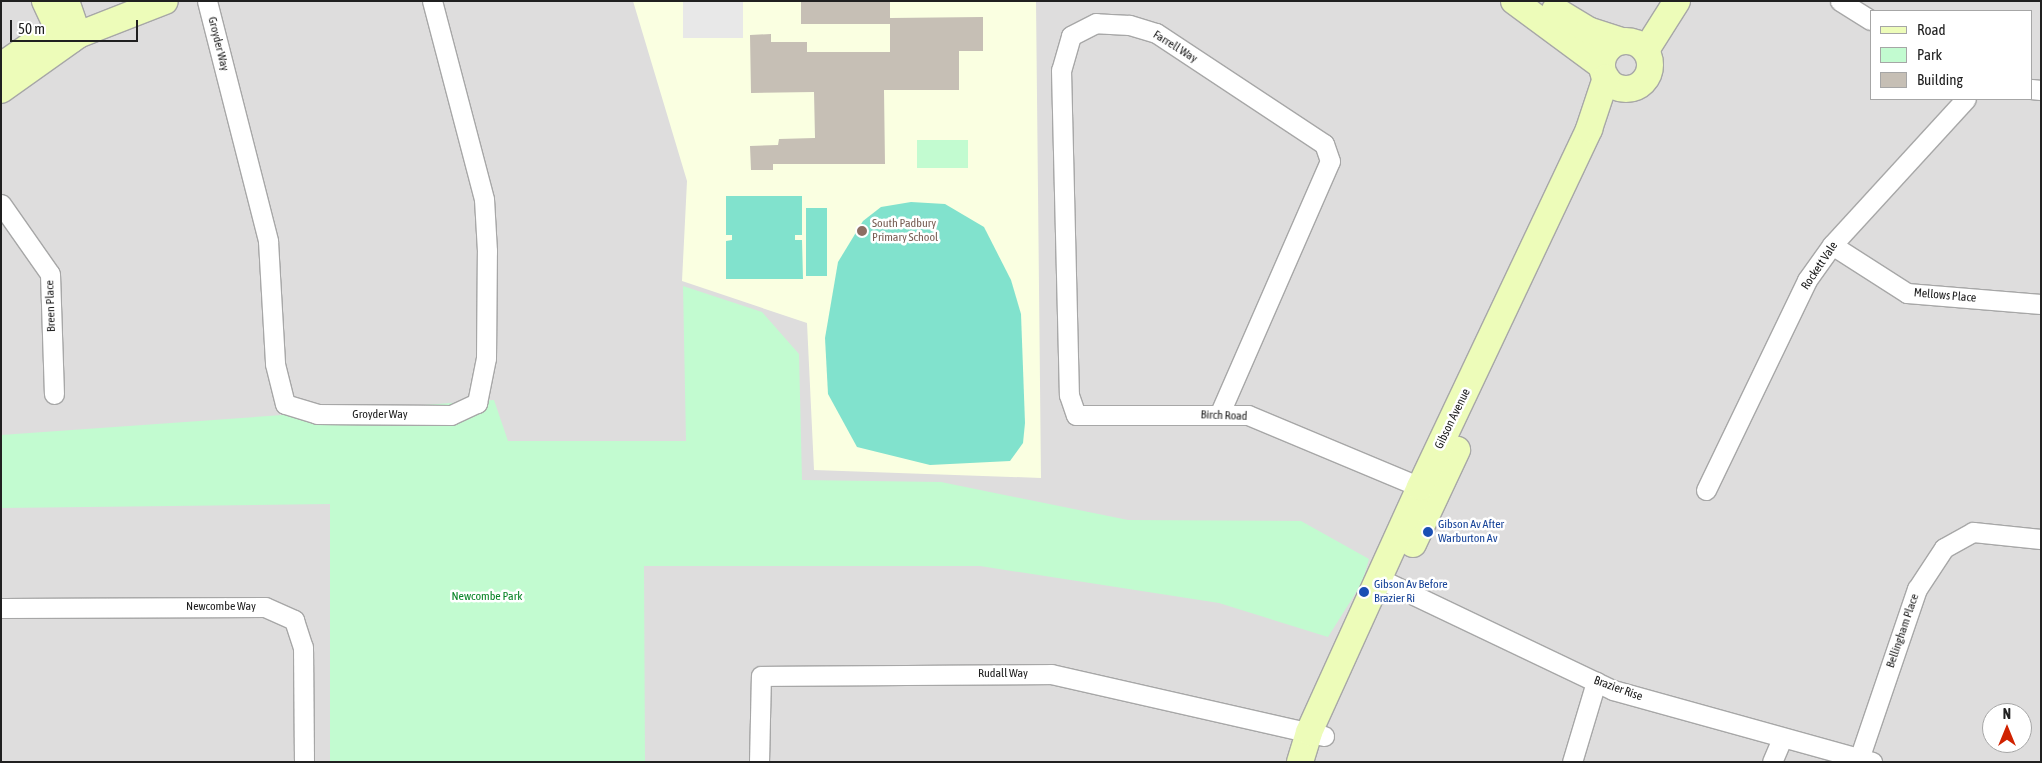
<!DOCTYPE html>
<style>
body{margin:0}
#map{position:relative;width:2042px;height:763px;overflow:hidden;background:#f1efe6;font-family:"Asap Condensed",sans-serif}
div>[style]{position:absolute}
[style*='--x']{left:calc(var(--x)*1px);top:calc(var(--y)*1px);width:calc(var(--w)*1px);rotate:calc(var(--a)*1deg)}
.residential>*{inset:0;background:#dedddd}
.education>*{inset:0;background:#faffe1}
.park>*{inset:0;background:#c2fbd0;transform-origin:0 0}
.pitch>*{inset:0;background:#81e2cd;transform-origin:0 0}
.parking>*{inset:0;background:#e8e8e8;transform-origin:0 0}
.building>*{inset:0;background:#c6bfb5;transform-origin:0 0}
.roads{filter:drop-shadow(1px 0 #a7a7a7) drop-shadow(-1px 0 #a7a7a7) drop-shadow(0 1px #a7a7a7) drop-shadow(0 -1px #a7a7a7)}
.street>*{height:19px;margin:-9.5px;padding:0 9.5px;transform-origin:9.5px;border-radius:9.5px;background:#fff}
.secondary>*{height:26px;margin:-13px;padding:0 13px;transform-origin:13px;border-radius:13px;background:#edfcb9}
.secondary>.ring{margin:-13px;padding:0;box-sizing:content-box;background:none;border:26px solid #edfcb9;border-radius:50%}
.dots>*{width:14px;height:14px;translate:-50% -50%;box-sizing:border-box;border:2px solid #fff;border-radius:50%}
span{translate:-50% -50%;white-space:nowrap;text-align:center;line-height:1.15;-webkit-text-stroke:5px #fff;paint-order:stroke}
.street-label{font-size:12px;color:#202020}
.education-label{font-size:12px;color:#785e54}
.left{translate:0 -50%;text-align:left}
.transit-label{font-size:12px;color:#164399}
.park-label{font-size:12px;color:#088426}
.frame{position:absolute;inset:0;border:2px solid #202020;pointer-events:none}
.legend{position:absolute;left:1870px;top:10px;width:162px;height:90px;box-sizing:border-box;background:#fff;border:1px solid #a6a6a6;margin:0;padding:6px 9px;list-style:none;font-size:15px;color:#202020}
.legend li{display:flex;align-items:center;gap:10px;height:25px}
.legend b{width:25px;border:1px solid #a6a6a6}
.north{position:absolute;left:1982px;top:703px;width:50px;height:50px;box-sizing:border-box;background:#fff;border:1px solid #a6a6a6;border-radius:50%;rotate:0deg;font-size:14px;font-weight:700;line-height:20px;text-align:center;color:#202020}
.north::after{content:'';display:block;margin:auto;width:18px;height:22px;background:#d02200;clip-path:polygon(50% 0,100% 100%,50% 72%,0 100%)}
.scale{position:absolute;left:10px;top:20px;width:128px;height:22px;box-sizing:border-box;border:2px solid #202020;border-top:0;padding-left:6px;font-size:15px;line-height:18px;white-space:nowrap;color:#202020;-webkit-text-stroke:4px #fff;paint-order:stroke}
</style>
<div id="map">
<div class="residential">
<div style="clip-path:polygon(evenodd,1px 1px,2041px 1px,2041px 762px,1px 762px,1px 1px,1871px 11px,2031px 11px,2031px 99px,1871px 99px,1871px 11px,1px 1px,1992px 713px,2022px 713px,2022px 743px,1992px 743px,1992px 713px)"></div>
</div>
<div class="education">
<div style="clip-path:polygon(633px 1px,1036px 1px,1041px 478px,814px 470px,807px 323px,682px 281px,687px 181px)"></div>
</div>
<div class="park">
<div style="left:917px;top:140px;width:51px;height:28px"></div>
<div style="clip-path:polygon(683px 286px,762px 312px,799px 354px,802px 480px,941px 482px,1128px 520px,1301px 521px,1369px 559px,1362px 583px,1328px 637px,1219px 603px,980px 566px,644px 566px,645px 762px,330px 762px,330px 504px,1px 508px,1px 435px,494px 400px,508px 441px,686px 441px)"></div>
</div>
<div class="pitch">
<div style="clip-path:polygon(726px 196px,802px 196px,802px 235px,795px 235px,795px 240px,802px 240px,803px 279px,726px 279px,726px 241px,732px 240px,732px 235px,726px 235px)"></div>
<div style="clip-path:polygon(911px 202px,945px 204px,984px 227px,1011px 280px,1021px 314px,1025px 423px,1023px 443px,1010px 461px,930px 465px,857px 447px,828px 394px,825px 338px,838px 262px,863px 221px,881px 207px)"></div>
<div style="left:806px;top:208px;width:21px;height:68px"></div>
</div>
<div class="parking">
<div style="left:683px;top:1px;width:60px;height:37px"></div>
</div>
<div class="building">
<div style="left:801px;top:1px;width:89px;height:23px"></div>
<div style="clip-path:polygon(983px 17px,983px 51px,959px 51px,959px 90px,884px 90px,885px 164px,773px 164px,773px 170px,751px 170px,750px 146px,778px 145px,779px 139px,815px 138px,814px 92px,751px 93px,750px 35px,771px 34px,771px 42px,807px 42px,807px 52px,890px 52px,890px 18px)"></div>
</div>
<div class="roads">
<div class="street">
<div style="--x:207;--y:1;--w:248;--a:75.7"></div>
<div style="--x:268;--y:241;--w:123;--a:86.7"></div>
<div style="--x:275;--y:364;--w:41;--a:76"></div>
<div style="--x:285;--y:404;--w:34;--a:17"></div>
<div style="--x:317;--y:414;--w:134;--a:0.4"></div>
<div style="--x:451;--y:415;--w:29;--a:-25"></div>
<div style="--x:477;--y:403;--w:46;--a:-78.7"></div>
<div style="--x:486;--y:358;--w:107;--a:-89.5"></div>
<div style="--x:487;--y:251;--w:52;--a:-93.3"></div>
<div style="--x:484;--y:199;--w:205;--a:-104.7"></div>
<div style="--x:1840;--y:1;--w:36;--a:32"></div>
<div style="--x:2031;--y:89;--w:10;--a:6"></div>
<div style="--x:1;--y:204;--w:85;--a:55"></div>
<div style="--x:50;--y:274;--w:120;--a:88.1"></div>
<div style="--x:1832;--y:245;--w:89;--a:32.6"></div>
<div style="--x:1907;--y:293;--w:134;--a:4.7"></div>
<div style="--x:1219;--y:415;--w:277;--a:-66.4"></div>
<div style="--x:1330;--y:161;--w:18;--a:-109"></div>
<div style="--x:1324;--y:144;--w:201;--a:-146.5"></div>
<div style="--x:1156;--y:33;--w:28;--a:-163"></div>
<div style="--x:1129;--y:25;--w:33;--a:-177"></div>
<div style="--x:1096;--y:23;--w:28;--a:153"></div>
<div style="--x:1071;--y:36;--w:35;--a:106"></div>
<div style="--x:1061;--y:70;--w:325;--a:88.6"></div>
<div style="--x:1069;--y:395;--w:21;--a:71"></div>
<div style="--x:1076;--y:415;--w:172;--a:0"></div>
<div style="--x:1248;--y:415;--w:199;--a:22.7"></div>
<div style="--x:1706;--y:490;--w:233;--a:-64.3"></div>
<div style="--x:1807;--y:280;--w:43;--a:-54.5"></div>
<div style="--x:1832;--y:245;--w:198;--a:-47.5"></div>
<div style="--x:1378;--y:578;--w:260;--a:25.5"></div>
<div style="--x:1613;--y:690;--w:269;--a:15.5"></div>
<div style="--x:1;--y:608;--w:264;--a:-0.2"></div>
<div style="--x:265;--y:607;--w:32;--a:24"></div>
<div style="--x:294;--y:620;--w:28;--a:72"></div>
<div style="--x:303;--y:647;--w:115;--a:89.5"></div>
<div style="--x:1859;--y:759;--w:180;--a:-71.2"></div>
<div style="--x:1917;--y:589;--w:49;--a:-56.6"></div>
<div style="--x:1944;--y:548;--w:33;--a:-29"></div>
<div style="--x:1973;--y:532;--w:68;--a:5.9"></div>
<div style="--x:759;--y:762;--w:86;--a:-88.7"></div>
<div style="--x:761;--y:676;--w:290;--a:-0.4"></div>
<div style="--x:1051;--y:674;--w:280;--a:12.8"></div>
<div style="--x:1572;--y:762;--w:84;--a:-73.3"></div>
<div style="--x:1772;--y:762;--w:25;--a:-67"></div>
</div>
<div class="secondary">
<div style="--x:45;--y:1;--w:29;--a:65"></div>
<div style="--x:57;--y:27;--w:19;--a:43"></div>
<div style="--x:66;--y:1;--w:36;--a:71"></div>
<div style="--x:1514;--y:1;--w:109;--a:36.5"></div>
<div style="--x:1555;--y:10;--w:39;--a:31"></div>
<div style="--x:1588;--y:30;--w:35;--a:18"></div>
<div class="ring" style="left:1602px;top:41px;width:22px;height:22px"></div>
<div style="--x:1646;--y:50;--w:58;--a:-57.7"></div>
<div style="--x:1;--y:66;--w:47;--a:-34.7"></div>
<div style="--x:1;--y:90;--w:95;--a:-35.5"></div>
<div style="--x:78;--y:35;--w:93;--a:-21.3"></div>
<div style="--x:1413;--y:544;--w:104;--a:-64.9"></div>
<div style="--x:1300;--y:762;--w:31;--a:-73"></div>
<div style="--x:1309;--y:732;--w:269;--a:-65.6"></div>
<div style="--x:1420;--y:487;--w:396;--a:-64.7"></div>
<div style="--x:1589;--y:129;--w:54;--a:-71.6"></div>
</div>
</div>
<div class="dots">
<div style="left:862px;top:231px;background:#8d6e63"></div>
<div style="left:1428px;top:532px;background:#1a4fb4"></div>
<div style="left:1364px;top:592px;background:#1a4fb4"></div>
</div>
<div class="street-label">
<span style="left:218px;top:44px;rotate:76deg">Groyder Way</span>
<span style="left:1175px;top:47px;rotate:32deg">Farrell Way</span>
<span style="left:1820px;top:266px;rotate:-56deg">Rockett Vale</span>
<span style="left:1945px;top:296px;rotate:5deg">Mellows Place</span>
<span style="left:51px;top:306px;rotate:-92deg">Breen Place</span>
<span style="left:380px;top:415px">Groyder Way</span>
<span style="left:1224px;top:416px;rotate:2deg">Birch Road</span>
<span style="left:1453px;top:419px;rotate:-64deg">Gibson Avenue</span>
<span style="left:221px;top:607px">Newcombe Way</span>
<span style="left:1903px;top:631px;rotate:-71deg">Bellingham Place</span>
<span style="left:1003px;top:674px">Rudall Way</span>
<span style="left:1618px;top:689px;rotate:20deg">Brazier Rise</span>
</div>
<div class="education-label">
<span class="left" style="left:872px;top:231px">South Padbury<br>Primary School</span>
</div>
<div class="transit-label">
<span class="left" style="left:1438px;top:532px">Gibson Av After<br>Warburton Av</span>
<span class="left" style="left:1374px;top:592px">Gibson Av Before<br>Brazier Ri</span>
</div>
<div class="park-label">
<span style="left:487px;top:597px">Newcombe Park</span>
</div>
<div class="frame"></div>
<ul class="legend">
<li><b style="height:6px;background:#edfcb9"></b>Road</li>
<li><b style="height:14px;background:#c2fbd0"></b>Park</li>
<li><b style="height:14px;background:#c6bfb5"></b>Building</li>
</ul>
<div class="north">N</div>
<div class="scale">50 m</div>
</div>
